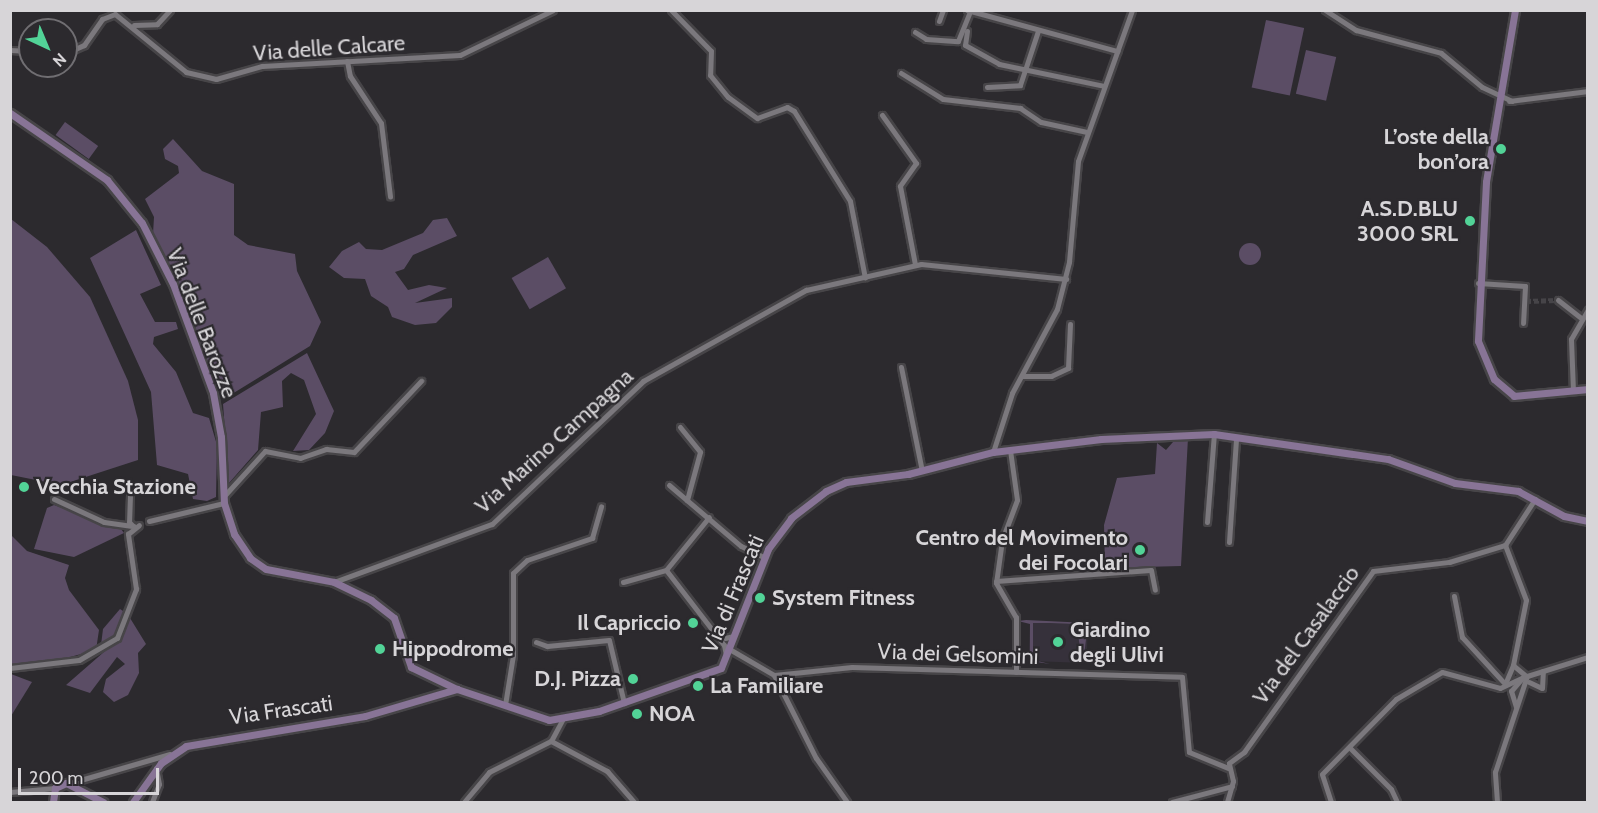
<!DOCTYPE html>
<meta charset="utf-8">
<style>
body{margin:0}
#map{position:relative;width:1598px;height:813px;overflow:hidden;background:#2c2a2e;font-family:Cabin,sans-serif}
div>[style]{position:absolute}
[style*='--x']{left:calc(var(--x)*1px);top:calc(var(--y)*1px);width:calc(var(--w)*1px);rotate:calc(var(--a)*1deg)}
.built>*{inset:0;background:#36313b;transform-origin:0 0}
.green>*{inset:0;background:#5b4d65;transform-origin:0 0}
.round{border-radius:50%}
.street-tunnel>*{height:5px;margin-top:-2.5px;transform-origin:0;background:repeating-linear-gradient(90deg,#464448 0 5px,transparent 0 7.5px)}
.roads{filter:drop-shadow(2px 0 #474548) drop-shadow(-2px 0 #474548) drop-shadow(0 2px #474548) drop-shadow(0 -2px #474548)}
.street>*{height:5px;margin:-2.5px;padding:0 2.5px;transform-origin:2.5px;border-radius:2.5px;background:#7b787d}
.secondary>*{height:7px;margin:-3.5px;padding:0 3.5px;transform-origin:3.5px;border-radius:3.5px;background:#887496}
.dots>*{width:16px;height:16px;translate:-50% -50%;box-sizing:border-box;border:3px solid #2c2a2e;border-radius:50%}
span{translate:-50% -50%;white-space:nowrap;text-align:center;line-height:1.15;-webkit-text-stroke:4.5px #2c2a2e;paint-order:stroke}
.street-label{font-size:22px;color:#d7d5d8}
.poi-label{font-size:22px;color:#d7d5d8;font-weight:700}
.right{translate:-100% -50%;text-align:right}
.left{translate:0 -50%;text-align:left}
.frame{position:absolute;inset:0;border:12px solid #d7d5d8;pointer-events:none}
.north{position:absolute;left:18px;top:18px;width:60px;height:60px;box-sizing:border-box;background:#2c2a2e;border:2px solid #706e72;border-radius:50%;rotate:136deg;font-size:16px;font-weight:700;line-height:24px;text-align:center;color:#d7d5d8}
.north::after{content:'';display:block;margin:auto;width:21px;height:27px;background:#52d397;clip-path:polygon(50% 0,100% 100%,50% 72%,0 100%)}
.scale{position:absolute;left:18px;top:768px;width:141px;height:27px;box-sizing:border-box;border:3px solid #d7d5d8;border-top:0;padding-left:8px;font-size:18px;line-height:21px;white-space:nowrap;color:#d7d5d8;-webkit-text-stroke:4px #2c2a2e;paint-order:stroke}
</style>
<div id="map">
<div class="built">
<div style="left:1030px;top:621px;width:58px;height:40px;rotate:2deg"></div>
</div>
<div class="green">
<div style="left:1266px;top:20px;width:39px;height:69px;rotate:12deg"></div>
<div style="left:1306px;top:50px;width:31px;height:45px;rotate:13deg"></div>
<div style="left:65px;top:122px;width:41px;height:16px;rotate:36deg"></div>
<div style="clip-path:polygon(173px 139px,202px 171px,234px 184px,234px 235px,248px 245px,295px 254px,297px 271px,321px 322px,310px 346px,232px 394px,218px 391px,153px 234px,154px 217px,145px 199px,179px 173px,178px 166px,165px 159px,163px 149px)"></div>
<div style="clip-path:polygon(447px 218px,457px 236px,413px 255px,404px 269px,395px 272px,408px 290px,429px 285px,447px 288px,415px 303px,452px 298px,452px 307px,436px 323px,415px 325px,392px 317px,388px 307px,371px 296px,365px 279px,344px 278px,329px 267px,342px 251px,359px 242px,366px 249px,382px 250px,423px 233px,433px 220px)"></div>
<div style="clip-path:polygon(11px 219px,47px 247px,90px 297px,128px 381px,138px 420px,138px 460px,61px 485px,11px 475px)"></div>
<div style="clip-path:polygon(136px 230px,161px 285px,140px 294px,155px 322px,176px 322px,178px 329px,154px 337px,153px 344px,176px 372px,193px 413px,209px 418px,217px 445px,216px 497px,207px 501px,193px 499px,188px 474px,157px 465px,151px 392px,90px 258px)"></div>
<div class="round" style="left:1239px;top:243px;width:22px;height:22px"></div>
<div style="left:548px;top:257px;width:36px;height:42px;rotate:60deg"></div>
<div style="clip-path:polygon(307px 353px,334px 411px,325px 433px,309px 450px,293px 451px,316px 414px,304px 380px,291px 373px,282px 381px,283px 407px,261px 412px,258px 450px,229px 483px,223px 404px)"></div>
<div style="clip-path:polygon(1188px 438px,1181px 566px,1105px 568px,1104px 525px,1117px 478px,1155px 474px,1157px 443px,1166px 450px,1173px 442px)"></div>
<div style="clip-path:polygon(54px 505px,121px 529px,124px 533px,74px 557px,34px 549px,47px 508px)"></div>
<div style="clip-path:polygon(10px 534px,27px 551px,69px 565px,65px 578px,69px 590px,99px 630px,96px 650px,44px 664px,11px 665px)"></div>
<div style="clip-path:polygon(120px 609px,126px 613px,115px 637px,101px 645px,103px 629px)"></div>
<div style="clip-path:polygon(130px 618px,146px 644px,138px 653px,139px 673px,128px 695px,114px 702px,103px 692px,106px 679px,125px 664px,117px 657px,90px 693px,66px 685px,120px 638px)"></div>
<div style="clip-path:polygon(1026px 620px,1088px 623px,1083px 664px,1076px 624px,1050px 623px,1033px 623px,1033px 660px,1050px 664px,1030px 661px,1030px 624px,1018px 621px)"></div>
<div style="clip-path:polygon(11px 674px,32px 682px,11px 716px,10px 674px)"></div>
</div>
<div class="street-tunnel">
<div style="--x:1526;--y:301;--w:32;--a:-2"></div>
</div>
<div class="roads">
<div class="street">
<div style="--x:671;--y:10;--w:57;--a:45.7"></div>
<div style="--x:711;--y:51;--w:24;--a:92"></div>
<div style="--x:710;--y:75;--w:28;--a:51"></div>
<div style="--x:728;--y:97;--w:36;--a:36"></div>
<div style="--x:757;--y:118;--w:32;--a:-20"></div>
<div style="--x:787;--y:107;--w:8;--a:30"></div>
<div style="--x:794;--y:111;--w:106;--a:58.1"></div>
<div style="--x:850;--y:201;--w:78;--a:79"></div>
<div style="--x:967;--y:10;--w:156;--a:15.3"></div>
<div style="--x:1325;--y:10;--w:37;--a:33"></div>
<div style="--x:1356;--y:30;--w:88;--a:15.1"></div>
<div style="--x:1441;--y:53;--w:53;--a:39.7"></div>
<div style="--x:1482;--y:87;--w:33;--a:25"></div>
<div style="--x:939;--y:21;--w:12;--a:-70"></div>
<div style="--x:134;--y:25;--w:23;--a:-2"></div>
<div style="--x:157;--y:24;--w:19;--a:-47"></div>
<div style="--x:967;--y:31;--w:14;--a:98"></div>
<div style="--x:965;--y:45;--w:39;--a:29"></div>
<div style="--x:999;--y:64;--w:107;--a:11.8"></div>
<div style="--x:915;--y:32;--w:13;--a:32"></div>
<div style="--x:926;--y:39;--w:32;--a:4"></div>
<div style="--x:958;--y:41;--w:32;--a:-68"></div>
<div style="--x:10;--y:50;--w:20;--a:3"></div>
<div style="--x:66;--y:53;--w:20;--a:-24"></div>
<div style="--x:84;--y:45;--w:32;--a:-55"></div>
<div style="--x:102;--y:19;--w:14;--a:-21"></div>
<div style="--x:115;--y:14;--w:92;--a:39.2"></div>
<div style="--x:186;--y:72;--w:31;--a:13"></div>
<div style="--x:216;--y:79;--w:48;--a:-15.8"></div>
<div style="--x:262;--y:66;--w:198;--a:-3.2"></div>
<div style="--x:460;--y:55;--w:103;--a:-25.8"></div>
<div style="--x:347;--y:61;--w:15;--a:79"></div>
<div style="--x:350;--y:76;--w:56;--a:56.6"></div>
<div style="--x:381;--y:123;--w:74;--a:83"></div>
<div style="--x:901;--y:73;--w:49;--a:31.8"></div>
<div style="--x:943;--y:99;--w:78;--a:6.7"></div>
<div style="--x:1020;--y:108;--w:25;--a:34"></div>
<div style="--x:1041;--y:122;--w:47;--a:12.3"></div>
<div style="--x:987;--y:87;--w:33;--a:-3"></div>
<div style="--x:1020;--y:85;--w:57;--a:-71.6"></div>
<div style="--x:1509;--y:101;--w:80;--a:-7.2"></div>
<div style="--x:882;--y:115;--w:59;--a:54.7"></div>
<div style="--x:916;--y:163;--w:28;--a:125"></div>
<div style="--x:900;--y:186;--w:80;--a:79.2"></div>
<div style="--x:1478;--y:283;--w:47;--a:3.7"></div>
<div style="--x:1525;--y:286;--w:37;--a:93"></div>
<div style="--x:1558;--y:300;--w:28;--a:38"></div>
<div style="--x:901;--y:367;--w:106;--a:78.6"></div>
<div style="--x:1023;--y:376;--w:28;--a:0"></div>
<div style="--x:1051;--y:376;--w:19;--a:-25"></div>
<div style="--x:1068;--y:368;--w:44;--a:-87.4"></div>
<div style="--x:1573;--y:391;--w:52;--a:-92.2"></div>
<div style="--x:1571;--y:339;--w:34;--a:-60"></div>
<div style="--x:680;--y:427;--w:32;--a:51"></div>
<div style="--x:700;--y:452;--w:50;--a:105.2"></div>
<div style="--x:1010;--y:450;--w:50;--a:82"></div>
<div style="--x:1017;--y:500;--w:43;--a:110.6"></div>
<div style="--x:1002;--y:540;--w:43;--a:97.9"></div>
<div style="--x:996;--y:583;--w:39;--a:60"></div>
<div style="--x:1016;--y:617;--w:55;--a:90"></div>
<div style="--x:993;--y:452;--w:62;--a:-72.1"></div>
<div style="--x:1012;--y:393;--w:95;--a:-61.8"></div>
<div style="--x:1057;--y:309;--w:49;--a:-75.7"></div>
<div style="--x:1069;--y:262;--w:101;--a:-84.9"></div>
<div style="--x:1078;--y:161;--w:160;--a:-70.3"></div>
<div style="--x:669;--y:485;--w:94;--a:40.3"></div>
<div style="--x:741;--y:546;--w:25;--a:26"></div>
<div style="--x:130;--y:495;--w:27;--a:92"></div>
<div style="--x:129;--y:522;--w:6;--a:45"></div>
<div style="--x:224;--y:496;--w:61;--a:-47.7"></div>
<div style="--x:265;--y:451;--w:36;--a:11"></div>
<div style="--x:300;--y:458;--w:28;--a:-19"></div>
<div style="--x:326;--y:449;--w:28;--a:6"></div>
<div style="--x:354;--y:452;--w:98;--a:-46.7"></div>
<div style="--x:54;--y:499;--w:55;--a:24.7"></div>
<div style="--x:104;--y:522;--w:30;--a:8"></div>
<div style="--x:149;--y:521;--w:77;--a:-13.5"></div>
<div style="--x:1207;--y:522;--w:88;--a:-85.5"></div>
<div style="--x:1229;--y:542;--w:104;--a:-86.1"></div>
<div style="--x:666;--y:570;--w:95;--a:52.3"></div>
<div style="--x:724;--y:645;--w:10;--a:79"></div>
<div style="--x:996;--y:581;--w:155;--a:-4.1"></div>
<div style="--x:1151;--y:570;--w:20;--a:79"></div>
<div style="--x:334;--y:582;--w:168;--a:-20.2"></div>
<div style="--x:492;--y:524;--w:208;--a:-43.4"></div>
<div style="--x:643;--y:381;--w:187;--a:-29.2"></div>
<div style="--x:806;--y:290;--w:118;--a:-12.7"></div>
<div style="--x:921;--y:264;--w:146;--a:5.9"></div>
<div style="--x:623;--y:582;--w:45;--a:-15.6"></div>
<div style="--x:666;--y:570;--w:68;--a:-50.9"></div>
<div style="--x:1454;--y:596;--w:42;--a:79"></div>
<div style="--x:1462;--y:637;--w:64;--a:47.5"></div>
<div style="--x:725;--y:638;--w:9;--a:-13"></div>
<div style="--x:536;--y:642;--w:12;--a:20"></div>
<div style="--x:547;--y:646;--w:62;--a:-5.5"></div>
<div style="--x:609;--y:640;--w:65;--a:76.6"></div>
<div style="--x:731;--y:650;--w:50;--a:30.2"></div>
<div style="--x:774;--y:675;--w:78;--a:-5.9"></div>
<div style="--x:852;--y:667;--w:330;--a:1.7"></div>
<div style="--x:1182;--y:677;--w:75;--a:84.7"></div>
<div style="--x:1189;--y:752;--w:42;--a:22.3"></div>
<div style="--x:10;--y:668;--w:69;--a:-6.6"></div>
<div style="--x:79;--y:660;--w:44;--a:-30.1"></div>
<div style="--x:117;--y:638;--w:53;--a:-68.8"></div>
<div style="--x:136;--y:589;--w:56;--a:-98.3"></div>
<div style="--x:128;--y:534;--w:14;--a:-39"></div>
<div style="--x:774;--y:675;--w:93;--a:63.2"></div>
<div style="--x:816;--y:758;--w:54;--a:54.8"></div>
<div style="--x:1526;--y:676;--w:17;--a:-140"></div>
<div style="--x:1513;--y:665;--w:66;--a:-78.7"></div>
<div style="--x:1526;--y:600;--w:59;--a:-110.9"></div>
<div style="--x:1505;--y:545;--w:55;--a:-56.9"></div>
<div style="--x:1527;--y:676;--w:64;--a:-17.3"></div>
<div style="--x:1529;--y:682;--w:14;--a:25"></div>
<div style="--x:1542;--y:688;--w:17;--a:-87"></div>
<div style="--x:1505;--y:684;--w:21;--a:-67"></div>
<div style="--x:505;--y:705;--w:51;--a:-80.9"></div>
<div style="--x:513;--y:655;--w:82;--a:-90"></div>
<div style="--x:513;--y:573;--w:19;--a:-43"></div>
<div style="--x:527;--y:560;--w:69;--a:-18.7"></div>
<div style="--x:592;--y:538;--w:33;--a:-74"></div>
<div style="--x:1516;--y:707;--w:17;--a:-107"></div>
<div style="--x:1511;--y:691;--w:18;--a:-49"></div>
<div style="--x:551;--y:741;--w:64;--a:28.2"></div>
<div style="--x:607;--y:771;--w:41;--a:48.9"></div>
<div style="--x:1350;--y:748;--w:58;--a:45"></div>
<div style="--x:1391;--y:789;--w:14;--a:65"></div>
<div style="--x:70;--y:783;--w:104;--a:-16.2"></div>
<div style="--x:10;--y:792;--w:45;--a:-5.1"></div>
<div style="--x:152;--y:802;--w:19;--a:-69"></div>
<div style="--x:159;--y:784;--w:16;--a:-101"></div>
<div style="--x:464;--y:802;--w:39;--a:-50"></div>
<div style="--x:489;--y:772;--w:69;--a:-26.6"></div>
<div style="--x:551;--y:741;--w:24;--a:-62"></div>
<div style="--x:1172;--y:802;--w:62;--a:-14.9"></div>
<div style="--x:1227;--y:802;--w:22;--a:-74"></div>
<div style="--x:1233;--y:781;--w:18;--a:-103"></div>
<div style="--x:1229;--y:763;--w:19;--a:-36"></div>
<div style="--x:1244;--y:752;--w:222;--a:-54.5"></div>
<div style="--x:1373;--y:571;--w:77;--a:-6.8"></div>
<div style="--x:1449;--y:562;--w:59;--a:-16.9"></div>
<div style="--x:1331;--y:802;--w:29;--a:-108"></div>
<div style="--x:1322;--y:774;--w:105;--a:-45.4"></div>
<div style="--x:1396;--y:699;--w:53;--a:-30.4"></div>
<div style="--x:1442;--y:672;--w:60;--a:15.4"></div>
<div style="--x:1500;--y:688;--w:26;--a:-25"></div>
<div style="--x:1497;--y:802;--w:30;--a:-94"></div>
<div style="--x:1495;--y:772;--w:101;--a:-71.6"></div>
</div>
<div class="secondary">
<div style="--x:1515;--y:10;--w:174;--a:99.6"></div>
<div style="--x:1486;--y:182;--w:159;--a:92.9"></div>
<div style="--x:1478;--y:341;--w:41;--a:67.2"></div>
<div style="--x:1494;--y:379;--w:26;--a:40"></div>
<div style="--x:1514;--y:396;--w:74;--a:-5.4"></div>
<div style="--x:10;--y:113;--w:118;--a:34.6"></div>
<div style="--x:107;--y:180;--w:55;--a:50.9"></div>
<div style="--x:142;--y:223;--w:68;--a:63.1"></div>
<div style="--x:173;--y:284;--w:116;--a:69.8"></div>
<div style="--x:213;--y:393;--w:45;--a:79.7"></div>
<div style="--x:221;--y:437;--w:66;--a:87.4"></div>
<div style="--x:224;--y:503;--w:33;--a:72"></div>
<div style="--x:234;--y:534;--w:29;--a:56"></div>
<div style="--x:250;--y:558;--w:19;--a:35"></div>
<div style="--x:266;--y:569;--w:69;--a:10.8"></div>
<div style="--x:334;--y:582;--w:41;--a:25.9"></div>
<div style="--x:371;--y:600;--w:29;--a:38"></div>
<div style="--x:394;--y:618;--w:52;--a:70.9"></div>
<div style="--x:411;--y:667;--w:51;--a:25.6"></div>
<div style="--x:457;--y:689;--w:97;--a:18.6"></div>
<div style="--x:549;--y:720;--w:51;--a:-10.2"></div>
<div style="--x:599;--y:711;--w:129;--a:-19.4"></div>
<div style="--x:721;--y:668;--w:128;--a:-68.4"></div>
<div style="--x:768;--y:549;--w:39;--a:-53"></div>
<div style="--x:791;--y:518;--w:44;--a:-37.6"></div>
<div style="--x:826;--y:491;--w:22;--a:-24"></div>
<div style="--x:846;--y:482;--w:63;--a:-7.4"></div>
<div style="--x:908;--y:474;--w:88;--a:-14.5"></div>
<div style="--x:993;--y:452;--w:109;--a:-6.9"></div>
<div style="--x:1101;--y:439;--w:113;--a:-2.5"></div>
<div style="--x:1214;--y:434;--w:176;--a:8.2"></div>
<div style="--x:1388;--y:459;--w:71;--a:19.7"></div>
<div style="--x:1455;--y:483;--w:64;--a:7.2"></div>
<div style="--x:1518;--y:491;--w:52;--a:28.5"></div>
<div style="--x:1564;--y:516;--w:25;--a:12"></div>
<div style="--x:53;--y:802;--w:14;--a:-82"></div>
<div style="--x:55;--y:788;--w:12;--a:-24"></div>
<div style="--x:66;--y:783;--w:42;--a:27.2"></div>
<div style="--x:133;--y:802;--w:48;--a:-54.3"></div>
<div style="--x:161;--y:763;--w:30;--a:-34"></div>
<div style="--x:186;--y:746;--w:181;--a:-9.5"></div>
<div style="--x:365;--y:716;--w:96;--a:-16.4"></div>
</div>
</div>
<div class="dots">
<div style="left:1501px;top:149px;background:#52d397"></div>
<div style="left:1470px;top:221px;background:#52d397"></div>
<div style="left:24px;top:487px;background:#52d397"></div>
<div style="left:1140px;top:550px;background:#52d397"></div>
<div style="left:760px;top:598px;background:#52d397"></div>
<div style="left:693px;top:623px;background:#52d397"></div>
<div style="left:1058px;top:642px;background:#52d397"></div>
<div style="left:380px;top:649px;background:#52d397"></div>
<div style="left:633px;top:679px;background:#52d397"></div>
<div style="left:698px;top:686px;background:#52d397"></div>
<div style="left:637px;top:714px;background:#52d397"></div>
</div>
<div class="street-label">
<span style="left:329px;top:48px;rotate:-4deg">Via delle Calcare</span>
<span style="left:202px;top:323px;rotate:69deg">Via delle Barozze</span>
<span style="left:554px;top:441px;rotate:-42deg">Via Marino Campagna</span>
<span style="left:733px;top:594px;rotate:-67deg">Via di Frascati</span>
<span style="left:1306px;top:635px;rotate:-54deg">Via del Casalaccio</span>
<span style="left:958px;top:654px;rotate:2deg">Via dei Gelsomini</span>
<span style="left:281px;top:710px;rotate:-8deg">Via Frascati</span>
</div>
<div class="poi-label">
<span class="right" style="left:1489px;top:149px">L’oste della<br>bon’ora</span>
<span class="right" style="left:1458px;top:221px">A.S.D.BLU<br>3000 SRL</span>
<span class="left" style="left:36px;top:487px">Vecchia Stazione</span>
<span class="right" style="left:1128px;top:550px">Centro del Movimento<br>dei Focolari</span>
<span class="left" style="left:772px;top:598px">System Fitness</span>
<span class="right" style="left:681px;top:623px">Il Capriccio</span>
<span class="left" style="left:1070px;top:642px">Giardino<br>degli Ulivi</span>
<span class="left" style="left:392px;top:649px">Hippodrome</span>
<span class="right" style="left:621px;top:679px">D.J. Pizza</span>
<span class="left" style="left:710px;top:686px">La Familiare</span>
<span class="left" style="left:649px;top:714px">NOA</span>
</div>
<div class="frame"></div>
<div class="north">N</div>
<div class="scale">200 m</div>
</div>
